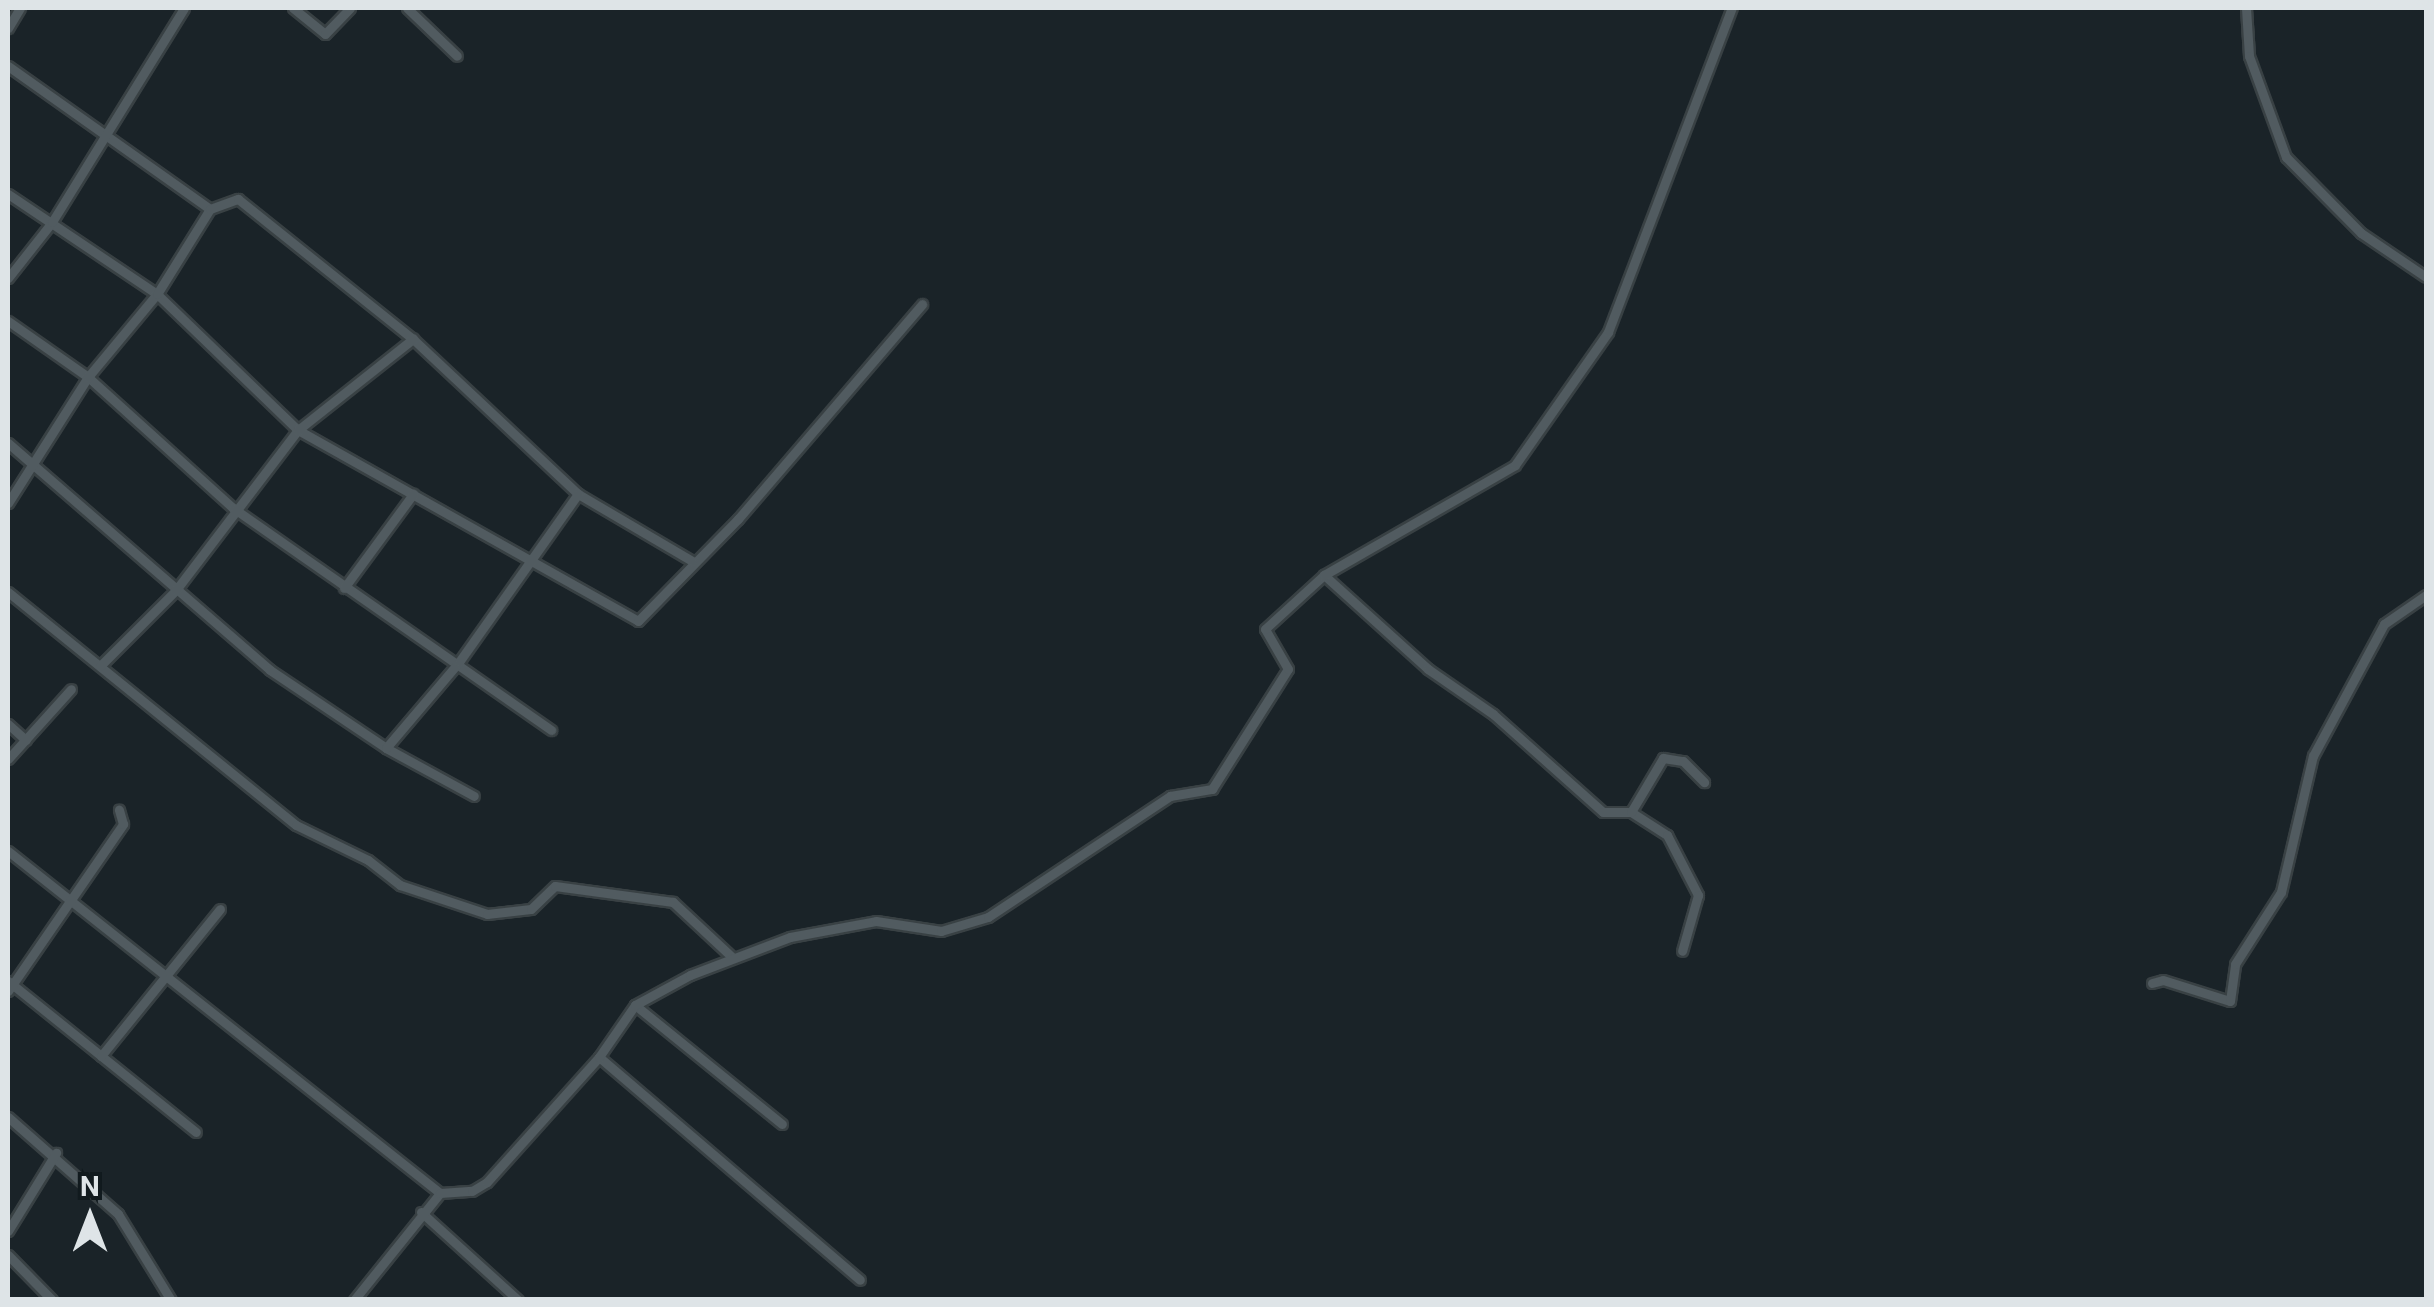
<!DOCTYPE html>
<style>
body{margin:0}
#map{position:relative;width:2434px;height:1307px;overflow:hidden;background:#1a2328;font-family:Roboto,sans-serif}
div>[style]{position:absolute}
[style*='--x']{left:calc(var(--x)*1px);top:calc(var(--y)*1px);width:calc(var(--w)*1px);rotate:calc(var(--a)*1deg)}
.roads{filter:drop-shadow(2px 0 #394144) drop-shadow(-2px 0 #394144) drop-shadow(0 2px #394144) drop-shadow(0 -2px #394144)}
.street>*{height:9px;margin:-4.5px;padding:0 4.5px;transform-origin:4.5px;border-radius:4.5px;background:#515b60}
span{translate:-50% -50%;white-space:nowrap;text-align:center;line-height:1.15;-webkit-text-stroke:8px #111a1e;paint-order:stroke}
.frame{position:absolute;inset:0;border:10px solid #dee4e7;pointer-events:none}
.north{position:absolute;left:40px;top:1167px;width:100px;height:100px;-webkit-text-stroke:8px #111a1e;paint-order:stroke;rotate:0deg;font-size:28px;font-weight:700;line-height:40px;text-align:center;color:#dee4e7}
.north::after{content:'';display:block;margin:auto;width:35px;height:45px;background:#dee4e7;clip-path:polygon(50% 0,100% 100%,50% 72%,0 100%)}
</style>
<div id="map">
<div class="roads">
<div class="street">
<div style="--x:293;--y:8;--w:41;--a:39.1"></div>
<div style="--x:325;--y:34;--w:36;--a:-46"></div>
<div style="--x:407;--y:8;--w:69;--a:43.8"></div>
<div style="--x:2246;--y:8;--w:48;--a:86.4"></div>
<div style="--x:2249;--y:56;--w:108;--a:69.9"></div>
<div style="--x:2286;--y:157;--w:107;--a:45.4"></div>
<div style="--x:2361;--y:233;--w:78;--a:34.1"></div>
<div style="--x:8;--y:28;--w:23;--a:-59"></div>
<div style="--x:8;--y:66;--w:247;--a:35.3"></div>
<div style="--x:8;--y:194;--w:179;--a:33.9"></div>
<div style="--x:157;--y:294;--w:196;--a:44"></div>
<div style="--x:298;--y:430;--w:390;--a:29.3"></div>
<div style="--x:638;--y:621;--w:143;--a:-45.6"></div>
<div style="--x:738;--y:519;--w:283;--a:-49.4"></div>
<div style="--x:8;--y:278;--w:71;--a:-51.8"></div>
<div style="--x:52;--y:222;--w:251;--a:-58.3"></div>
<div style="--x:8;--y:321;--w:98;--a:35"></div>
<div style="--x:88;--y:377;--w:195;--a:42.1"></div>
<div style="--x:233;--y:508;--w:388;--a:34.9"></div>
<div style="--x:8;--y:443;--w:347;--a:40.9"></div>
<div style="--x:270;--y:670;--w:140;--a:33.9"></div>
<div style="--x:386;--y:748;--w:100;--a:28.6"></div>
<div style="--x:8;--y:503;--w:149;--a:-57.6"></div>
<div style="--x:88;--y:377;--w:108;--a:-50.3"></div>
<div style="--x:157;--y:294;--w:100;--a:-58.1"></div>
<div style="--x:210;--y:209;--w:30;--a:-20"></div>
<div style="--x:238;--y:199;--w:224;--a:38.7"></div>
<div style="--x:413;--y:339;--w:226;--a:43.2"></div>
<div style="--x:578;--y:494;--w:132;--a:30.4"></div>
<div style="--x:1324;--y:575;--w:140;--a:42.1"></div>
<div style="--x:1428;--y:669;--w:79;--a:34.7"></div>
<div style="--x:1493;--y:714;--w:147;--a:41.7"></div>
<div style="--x:1603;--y:812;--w:28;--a:0"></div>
<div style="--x:1631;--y:812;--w:43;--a:32.6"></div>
<div style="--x:1667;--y:835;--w:68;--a:62.7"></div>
<div style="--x:1698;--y:895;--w:58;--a:105.9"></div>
<div style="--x:344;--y:588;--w:117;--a:-53.7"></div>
<div style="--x:8;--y:592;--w:370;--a:39"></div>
<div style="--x:296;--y:825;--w:80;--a:25.9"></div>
<div style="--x:368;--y:860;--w:41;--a:38"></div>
<div style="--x:400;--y:885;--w:92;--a:18.4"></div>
<div style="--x:487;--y:914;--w:44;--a:-6.5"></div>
<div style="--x:531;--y:909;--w:33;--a:-44"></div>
<div style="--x:555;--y:886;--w:119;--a:7.7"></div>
<div style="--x:673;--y:902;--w:82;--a:43"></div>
<div style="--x:100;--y:666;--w:107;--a:-45"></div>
<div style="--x:176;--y:590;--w:201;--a:-52.7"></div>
<div style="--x:298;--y:430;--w:147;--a:-38.4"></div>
<div style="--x:8;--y:724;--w:24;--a:42"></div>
<div style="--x:386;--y:748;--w:113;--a:-49.7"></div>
<div style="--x:459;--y:662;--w:206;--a:-54.7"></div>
<div style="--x:8;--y:759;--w:94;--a:-48"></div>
<div style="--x:1631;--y:812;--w:63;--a:-59.3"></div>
<div style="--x:1663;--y:758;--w:20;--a:9"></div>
<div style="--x:1683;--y:761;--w:30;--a:45"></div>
<div style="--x:8;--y:851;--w:551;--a:38.37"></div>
<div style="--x:8;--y:981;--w:241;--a:38.8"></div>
<div style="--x:2152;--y:983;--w:11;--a:-15"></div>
<div style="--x:2163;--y:980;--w:70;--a:17.4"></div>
<div style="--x:2230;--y:1001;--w:37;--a:-82"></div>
<div style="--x:2235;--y:964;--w:85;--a:-57.4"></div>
<div style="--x:2281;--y:892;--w:140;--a:-76.8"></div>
<div style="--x:2313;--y:756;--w:150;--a:-61.7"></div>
<div style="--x:2384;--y:624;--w:51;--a:-34.6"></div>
<div style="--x:8;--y:991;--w:203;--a:-55.4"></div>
<div style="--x:123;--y:824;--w:15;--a:-106"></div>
<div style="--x:635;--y:1005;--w:189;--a:39"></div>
<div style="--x:101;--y:1056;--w:189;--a:-51"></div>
<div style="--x:599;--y:1057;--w:343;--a:40.5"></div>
<div style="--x:8;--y:1117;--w:147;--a:41.4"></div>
<div style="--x:118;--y:1214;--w:101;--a:58.4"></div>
<div style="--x:421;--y:1212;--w:131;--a:42.2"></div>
<div style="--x:8;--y:1231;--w:92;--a:-58.4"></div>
<div style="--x:8;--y:1255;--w:63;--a:45.6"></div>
<div style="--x:354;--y:1300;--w:137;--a:-51.2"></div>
<div style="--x:440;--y:1193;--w:32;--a:-4"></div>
<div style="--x:472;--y:1191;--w:17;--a:-31"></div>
<div style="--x:487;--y:1182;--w:168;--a:-48.1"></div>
<div style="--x:599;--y:1057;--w:63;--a:-55.3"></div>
<div style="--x:635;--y:1005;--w:63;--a:-28.6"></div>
<div style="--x:690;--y:975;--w:107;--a:-20.8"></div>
<div style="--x:790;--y:937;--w:87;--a:-10.5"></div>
<div style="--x:876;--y:921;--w:66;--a:8.7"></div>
<div style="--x:941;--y:931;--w:49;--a:-16.6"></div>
<div style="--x:988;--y:917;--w:219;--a:-33.6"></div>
<div style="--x:1170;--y:796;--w:43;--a:-9.5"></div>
<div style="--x:1212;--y:789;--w:142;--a:-57.7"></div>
<div style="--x:1288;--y:669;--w:46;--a:-119.9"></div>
<div style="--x:1265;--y:629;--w:80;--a:-42.5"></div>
<div style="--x:1324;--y:575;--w:220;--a:-29.9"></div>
<div style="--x:1515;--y:465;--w:162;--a:-55"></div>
<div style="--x:1608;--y:332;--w:347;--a:-69.1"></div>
</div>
</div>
<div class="frame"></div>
<div class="north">N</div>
</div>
